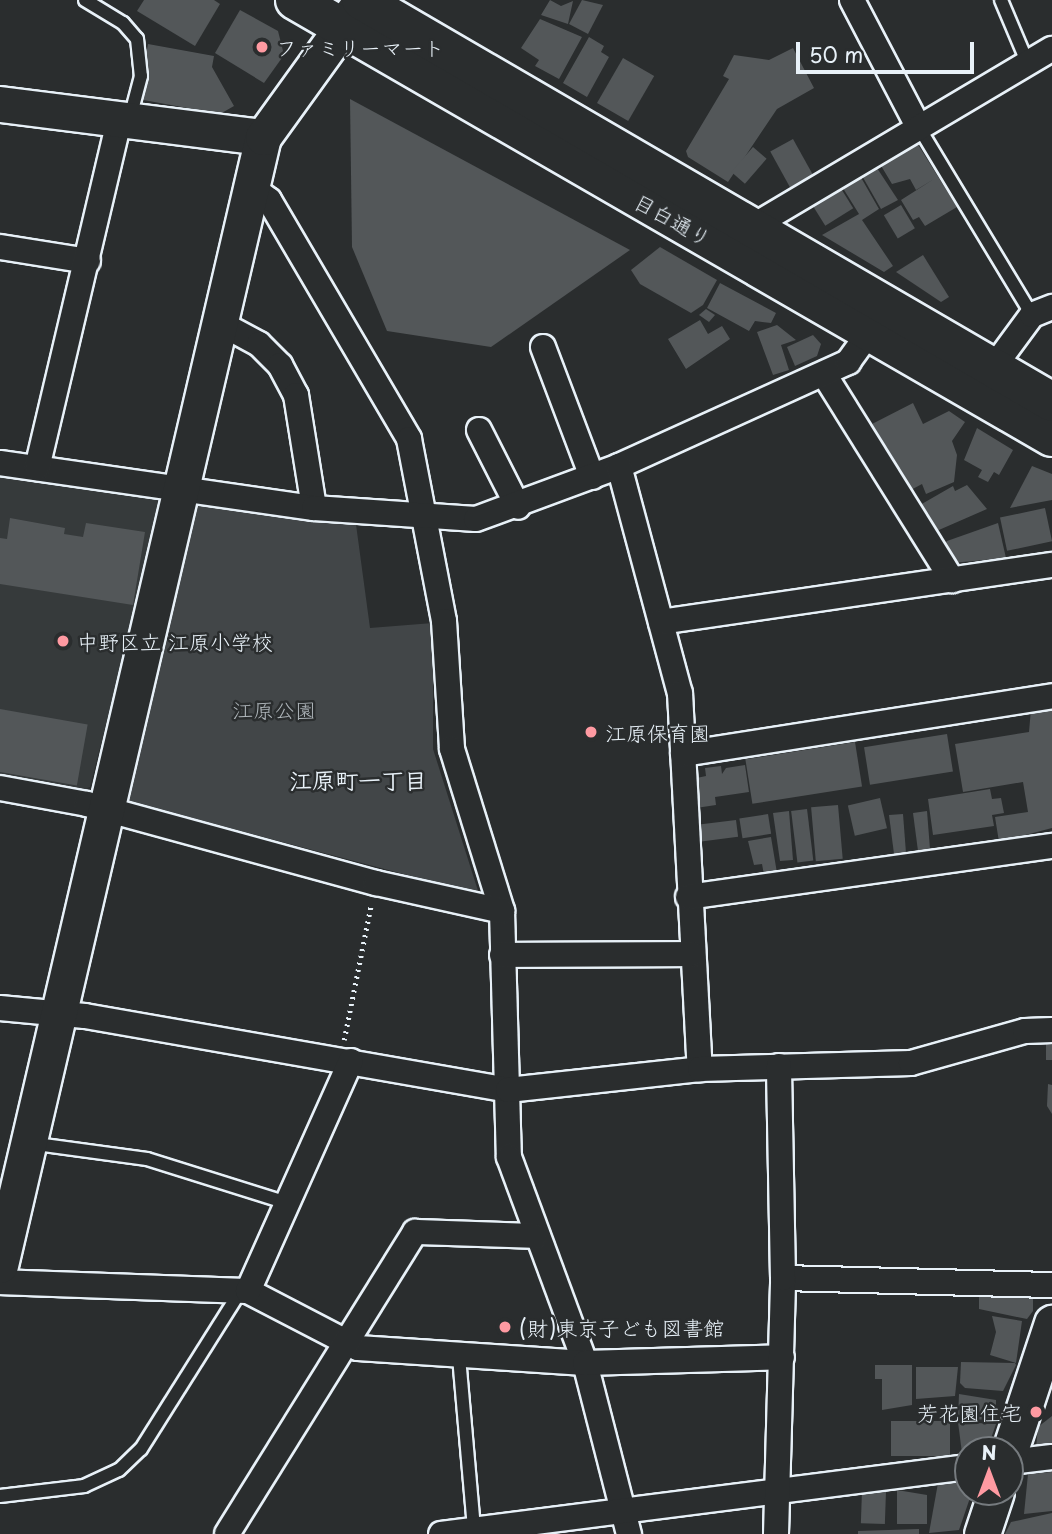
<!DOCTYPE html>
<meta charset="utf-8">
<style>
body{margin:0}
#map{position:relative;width:1052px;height:1534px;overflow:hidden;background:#2a2d2e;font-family:"Playpen Sans","Klee One",sans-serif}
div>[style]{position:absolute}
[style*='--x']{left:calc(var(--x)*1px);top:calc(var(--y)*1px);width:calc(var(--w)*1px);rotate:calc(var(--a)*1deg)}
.built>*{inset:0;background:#363a3b}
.green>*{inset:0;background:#424648}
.building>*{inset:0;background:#535759;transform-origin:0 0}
.path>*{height:4.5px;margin-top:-2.25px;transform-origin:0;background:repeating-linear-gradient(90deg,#e8f1f8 0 2px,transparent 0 7px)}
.roads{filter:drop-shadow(2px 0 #e8f1f8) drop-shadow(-2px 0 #e8f1f8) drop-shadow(0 2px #e8f1f8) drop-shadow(0 -2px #e8f1f8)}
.lane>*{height:12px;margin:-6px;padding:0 6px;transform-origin:6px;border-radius:6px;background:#2a2d2e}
.street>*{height:24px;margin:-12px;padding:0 12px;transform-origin:12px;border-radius:12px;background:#2a2d2e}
.secondary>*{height:35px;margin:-17.5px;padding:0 17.5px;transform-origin:17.5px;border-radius:17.5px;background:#2a2d2e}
.primary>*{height:38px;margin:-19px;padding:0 19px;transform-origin:19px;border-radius:19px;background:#2a2d2e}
.dots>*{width:19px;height:19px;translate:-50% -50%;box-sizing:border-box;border:4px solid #2a2d2e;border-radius:50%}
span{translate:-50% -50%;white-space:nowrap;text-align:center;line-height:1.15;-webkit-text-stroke:5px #2a2d2e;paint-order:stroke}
.poi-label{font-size:21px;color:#e8f1f8}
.left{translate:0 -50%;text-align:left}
.right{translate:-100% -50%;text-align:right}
.street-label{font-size:21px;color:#e8f1f8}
.park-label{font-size:21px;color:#aeb5ba}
.neighbourhood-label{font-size:23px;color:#e8f1f8;font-weight:700}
.north{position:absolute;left:954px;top:1436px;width:70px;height:70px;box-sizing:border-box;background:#2a2d2e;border:2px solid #767b7f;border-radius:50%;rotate:0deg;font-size:19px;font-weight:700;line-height:28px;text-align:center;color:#e8f1f8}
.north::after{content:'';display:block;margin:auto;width:24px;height:32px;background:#ff9aa2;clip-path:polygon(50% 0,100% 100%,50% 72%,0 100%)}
.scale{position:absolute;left:796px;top:42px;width:178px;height:32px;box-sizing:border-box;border:4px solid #e8f1f8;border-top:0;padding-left:9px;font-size:21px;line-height:24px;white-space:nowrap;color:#e8f1f8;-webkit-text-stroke:5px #2a2d2e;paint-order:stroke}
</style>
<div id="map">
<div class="built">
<div style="clip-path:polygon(0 472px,153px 494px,161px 507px,90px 787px,83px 790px,0 775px)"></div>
</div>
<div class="green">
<div style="clip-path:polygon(192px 501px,355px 517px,370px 628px,433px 623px,433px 749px,479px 894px,124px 800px)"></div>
</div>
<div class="building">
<div style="clip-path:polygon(144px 0,214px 0,220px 4px,195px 46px,137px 11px)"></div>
<div style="clip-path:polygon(550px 0,561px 6px,573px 1px,568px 24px,541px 15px)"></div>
<div style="clip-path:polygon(582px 0,603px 5px,588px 34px,569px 24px)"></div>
<div style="clip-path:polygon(240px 10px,278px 31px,284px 55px,264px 83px,215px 53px)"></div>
<div style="clip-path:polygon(540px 19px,582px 37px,559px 79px,535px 66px,539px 60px,521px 48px)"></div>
<div style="clip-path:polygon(589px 37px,604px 46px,601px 52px,609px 57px,587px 97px,563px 83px)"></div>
<div style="clip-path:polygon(148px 44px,214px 56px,212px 67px,234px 106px,220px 114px,138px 99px)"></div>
<div style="clip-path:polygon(793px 48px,814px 88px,777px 109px,728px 182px,688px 157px,686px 151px,729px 79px,723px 76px,734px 55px,769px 60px)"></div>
<div style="left:623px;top:58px;width:36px;height:52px;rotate:30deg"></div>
<div style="clip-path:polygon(350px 99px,630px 250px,491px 347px,387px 331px,352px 247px)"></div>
<div style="left:793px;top:139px;width:41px;height:26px;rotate:61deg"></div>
<div style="clip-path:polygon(917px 143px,957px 207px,925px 226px,919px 217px,913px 220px,901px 200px,934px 179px,916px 190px,910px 179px,892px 184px,880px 164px)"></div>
<div style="left:753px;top:147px;width:18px;height:33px;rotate:41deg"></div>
<div style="clip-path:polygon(875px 165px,898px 200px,881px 209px,861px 174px)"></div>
<div style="clip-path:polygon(859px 174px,879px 209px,862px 220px,893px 266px,884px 272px,822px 235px,859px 214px,841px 185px)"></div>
<div style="left:840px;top:187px;width:25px;height:33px;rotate:58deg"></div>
<div style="left:901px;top:205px;width:27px;height:20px;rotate:59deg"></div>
<div style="clip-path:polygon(660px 247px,717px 280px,703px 305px,691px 313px,640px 284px,631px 270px)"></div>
<div style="clip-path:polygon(923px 255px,949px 297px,941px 302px,896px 272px)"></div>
<div style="clip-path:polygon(720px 283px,776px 313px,771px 323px,755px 321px,749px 331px,707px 308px)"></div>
<div style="clip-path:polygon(706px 309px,715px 315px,709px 322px,699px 315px)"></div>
<div style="clip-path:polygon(700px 320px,708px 334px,722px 326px,730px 339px,686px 369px,668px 339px)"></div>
<div style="clip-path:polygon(777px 325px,796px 340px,781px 345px,789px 370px,773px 375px,757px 332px)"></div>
<div style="clip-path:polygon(813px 335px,821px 344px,817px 356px,795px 366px,787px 347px)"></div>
<div style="clip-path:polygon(913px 403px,923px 424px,949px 411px,965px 422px,952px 441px,957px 455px,954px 482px,926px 494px,922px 484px,907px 492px,872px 424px)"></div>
<div style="clip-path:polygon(977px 428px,1013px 450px,999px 475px,994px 472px,988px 482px,978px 477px,982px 470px,964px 460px)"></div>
<div style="clip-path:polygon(1032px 466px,1052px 474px,1052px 500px,1010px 508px)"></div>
<div style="clip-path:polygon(967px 485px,987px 509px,932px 533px,920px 505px,953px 486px,955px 491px)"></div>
<div style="left:1045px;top:508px;width:34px;height:46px;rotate:78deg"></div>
<div style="clip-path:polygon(10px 518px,65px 528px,64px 534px,83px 537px,86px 523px,145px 532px,133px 605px,0 584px,0 538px,7px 539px)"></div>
<div style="clip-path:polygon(998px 523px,1006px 558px,952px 563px,944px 545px,947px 541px)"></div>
<div style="clip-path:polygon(1052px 705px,1052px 828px,999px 842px,995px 817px,1028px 812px,1023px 782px,963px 792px,955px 744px,1029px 732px,1031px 709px)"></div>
<div style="left:0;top:709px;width:89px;height:62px;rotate:10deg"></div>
<div style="left:947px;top:734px;width:38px;height:84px;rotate:81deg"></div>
<div style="left:855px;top:742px;width:45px;height:111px;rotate:81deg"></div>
<div style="clip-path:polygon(745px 765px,749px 792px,715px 797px,716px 805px,696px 808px,692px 779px,706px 776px,705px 768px,721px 766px,722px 774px,726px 768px)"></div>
<div style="clip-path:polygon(990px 789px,992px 799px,1001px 798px,1004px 813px,992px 815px,994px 826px,933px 835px,928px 799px)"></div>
<div style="left:880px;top:798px;width:31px;height:33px;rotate:77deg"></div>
<div style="left:838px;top:805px;width:54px;height:27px;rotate:85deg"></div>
<div style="left:807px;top:809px;width:52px;height:16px;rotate:83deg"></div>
<div style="clip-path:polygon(789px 811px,793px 860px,780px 861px,773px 813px)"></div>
<div style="clip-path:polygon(927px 811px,930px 849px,918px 851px,913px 813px)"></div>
<div style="left:768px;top:814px;width:20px;height:29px;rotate:81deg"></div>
<div style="clip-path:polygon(903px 814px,906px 853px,894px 854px,889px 815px)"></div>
<div style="left:736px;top:820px;width:17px;height:37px;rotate:83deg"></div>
<div style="clip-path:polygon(771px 837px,777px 873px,764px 875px,762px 864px,754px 865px,748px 841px)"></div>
<div style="left:1046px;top:1040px;width:6px;height:20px"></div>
<div style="clip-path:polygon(1048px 1084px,1052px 1085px,1052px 1114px,1047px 1106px)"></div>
<div style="clip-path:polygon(979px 1290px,1033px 1291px,1033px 1311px,1027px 1319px,979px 1309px)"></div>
<div style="clip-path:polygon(992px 1316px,1022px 1321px,1016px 1363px,990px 1355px,996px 1332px)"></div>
<div style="clip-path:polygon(961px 1362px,1015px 1363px,1016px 1365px,1003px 1391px,965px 1388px,960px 1383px)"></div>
<div style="clip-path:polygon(875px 1365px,912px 1365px,912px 1405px,882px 1410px,882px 1379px,875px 1379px)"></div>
<div style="clip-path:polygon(916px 1367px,958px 1367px,955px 1396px,916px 1399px)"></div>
<div style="clip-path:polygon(959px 1394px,996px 1400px,996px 1420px,958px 1419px)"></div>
<div style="clip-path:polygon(1052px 1416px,1052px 1446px,1036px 1448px,1038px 1427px)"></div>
<div style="left:950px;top:1421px;width:35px;height:59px;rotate:90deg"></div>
<div style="clip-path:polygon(958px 1422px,996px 1424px,987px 1450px,962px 1453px)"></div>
<div style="clip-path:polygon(1052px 1472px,1052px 1511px,1024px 1514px,1028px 1474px)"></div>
<div style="clip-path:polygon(955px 1481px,968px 1482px,972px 1492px,959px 1530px,929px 1533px,938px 1483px)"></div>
<div style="clip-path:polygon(897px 1490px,927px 1495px,927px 1524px,897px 1524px)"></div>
<div style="left:886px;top:1491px;width:33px;height:24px;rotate:92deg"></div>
<div style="clip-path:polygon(1052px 1513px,1052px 1534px,1005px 1534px,1011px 1522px)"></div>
<div style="clip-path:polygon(919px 1529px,919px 1534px,858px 1534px,858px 1531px)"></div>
</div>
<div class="path">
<div style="--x:344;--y:1040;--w:138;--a:-78.7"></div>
</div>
<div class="roads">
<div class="lane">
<div style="--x:85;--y:0;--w:44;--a:31.2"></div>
<div style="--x:123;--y:23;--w:21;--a:49"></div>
<div style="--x:137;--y:39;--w:37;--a:84"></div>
<div style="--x:141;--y:76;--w:43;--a:104.7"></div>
<div style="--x:1001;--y:0;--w:69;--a:67.1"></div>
<div style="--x:918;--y:126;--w:221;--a:58.9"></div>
<div style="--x:29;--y:1143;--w:119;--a:7.7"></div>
<div style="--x:147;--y:1159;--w:147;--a:17.4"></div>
<div style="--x:459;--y:1357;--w:174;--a:85"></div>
<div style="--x:0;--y:1496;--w:85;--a:-6.8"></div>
<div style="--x:84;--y:1486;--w:38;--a:-25"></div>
<div style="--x:119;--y:1470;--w:30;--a:-44"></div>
<div style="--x:141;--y:1449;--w:188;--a:-57.8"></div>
</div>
<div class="street">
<div style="--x:852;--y:0;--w:142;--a:62.4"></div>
<div style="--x:253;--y:188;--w:20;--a:37"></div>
<div style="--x:269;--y:200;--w:277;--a:59.6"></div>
<div style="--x:409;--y:439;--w:185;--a:79.1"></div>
<div style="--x:444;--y:621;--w:128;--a:86.4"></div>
<div style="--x:452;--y:749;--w:170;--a:72.8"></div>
<div style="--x:502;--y:911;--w:246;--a:88.4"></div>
<div style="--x:509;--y:1157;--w:220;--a:69.7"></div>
<div style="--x:585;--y:1363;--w:177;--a:75.6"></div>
<div style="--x:750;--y:228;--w:351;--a:-30.7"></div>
<div style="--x:0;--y:247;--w:89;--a:9"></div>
<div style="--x:220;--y:323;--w:44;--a:28.3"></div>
<div style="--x:259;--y:344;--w:30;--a:45"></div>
<div style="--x:280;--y:365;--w:34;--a:62"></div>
<div style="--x:296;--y:395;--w:114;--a:80.9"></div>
<div style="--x:543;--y:347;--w:139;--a:69.3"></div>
<div style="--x:993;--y:368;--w:66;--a:-53.7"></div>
<div style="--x:1032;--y:315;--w:22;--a:-22"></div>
<div style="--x:824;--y:374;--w:243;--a:58.1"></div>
<div style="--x:479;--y:430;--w:86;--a:63.1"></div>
<div style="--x:0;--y:463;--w:317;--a:8.2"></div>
<div style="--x:314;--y:508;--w:162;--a:3.9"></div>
<div style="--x:476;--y:519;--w:153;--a:-20.3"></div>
<div style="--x:619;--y:466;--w:252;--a:-24.4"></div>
<div style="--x:848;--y:362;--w:49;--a:-54.1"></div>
<div style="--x:619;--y:466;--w:235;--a:75"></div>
<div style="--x:680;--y:693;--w:377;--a:87"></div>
<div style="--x:37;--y:468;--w:356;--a:-76.7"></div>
<div style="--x:661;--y:622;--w:395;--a:-8.3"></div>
<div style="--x:683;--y:754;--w:374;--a:-8.9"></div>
<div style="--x:0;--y:788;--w:88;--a:10.4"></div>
<div style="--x:87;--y:804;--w:300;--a:15.3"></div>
<div style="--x:376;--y:883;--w:129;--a:12.5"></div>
<div style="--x:688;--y:897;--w:368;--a:-8"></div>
<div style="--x:502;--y:955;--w:190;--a:-0.3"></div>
<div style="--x:0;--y:1008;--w:85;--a:5.4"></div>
<div style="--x:85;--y:1016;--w:429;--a:9.9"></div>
<div style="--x:508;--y:1090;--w:193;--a:-6.2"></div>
<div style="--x:700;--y:1069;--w:211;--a:-1.6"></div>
<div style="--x:911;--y:1063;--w:118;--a:-15.7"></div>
<div style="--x:1025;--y:1031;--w:27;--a:-2"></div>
<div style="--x:783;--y:1278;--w:269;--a:1.5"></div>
<div style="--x:0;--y:1282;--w:248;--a:2.1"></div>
<div style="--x:248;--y:1291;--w:124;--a:27.4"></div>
<div style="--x:358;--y:1348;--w:227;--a:3.8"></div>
<div style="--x:585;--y:1363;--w:197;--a:-1.7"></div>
<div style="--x:248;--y:1291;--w:252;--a:-65.9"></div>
<div style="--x:1010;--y:1462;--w:42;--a:-6.8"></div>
<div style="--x:227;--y:1534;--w:356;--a:-58.1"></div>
<div style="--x:415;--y:1232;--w:120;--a:1.9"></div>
<div style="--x:441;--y:1534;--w:531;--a:-7.25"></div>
<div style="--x:776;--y:1534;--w:256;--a:-88.4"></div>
<div style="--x:783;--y:1278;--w:212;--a:-91.1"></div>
</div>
<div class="secondary">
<div style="--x:0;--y:104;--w:265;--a:7.2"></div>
<div style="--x:0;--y:1265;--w:1158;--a:-76.88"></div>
<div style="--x:263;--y:137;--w:164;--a:-54.2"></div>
<div style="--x:1010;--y:1450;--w:134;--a:-71.7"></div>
<div style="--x:982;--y:1534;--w:44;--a:-71.6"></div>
</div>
<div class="primary">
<div style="--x:295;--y:0;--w:874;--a:30"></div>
<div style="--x:361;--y:0;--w:799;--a:30.19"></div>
</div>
</div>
<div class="dots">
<div style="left:262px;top:47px;background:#ff9aa2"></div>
<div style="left:63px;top:641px;background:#ff9aa2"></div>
<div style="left:591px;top:732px;background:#ff9aa2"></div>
<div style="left:505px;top:1327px;background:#ff9aa2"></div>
<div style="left:1036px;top:1412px;background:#ff9aa2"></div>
</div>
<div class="poi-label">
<span class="left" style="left:276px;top:47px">ファミリーマート</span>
<span class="left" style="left:77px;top:641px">中野区立 江原小学校</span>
<span class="left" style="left:605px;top:732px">江原保育園</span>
<span class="left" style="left:519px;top:1327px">(財)東京子ども図書館</span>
<span class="right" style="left:1022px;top:1412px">芳花園住宅</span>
</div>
<div class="street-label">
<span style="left:673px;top:219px;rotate:29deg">目白通り</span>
</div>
<div class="park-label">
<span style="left:274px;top:709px">江原公園</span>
</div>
<div class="neighbourhood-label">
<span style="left:358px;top:780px">江原町一丁目</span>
</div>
<div class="north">N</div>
<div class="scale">50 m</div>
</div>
